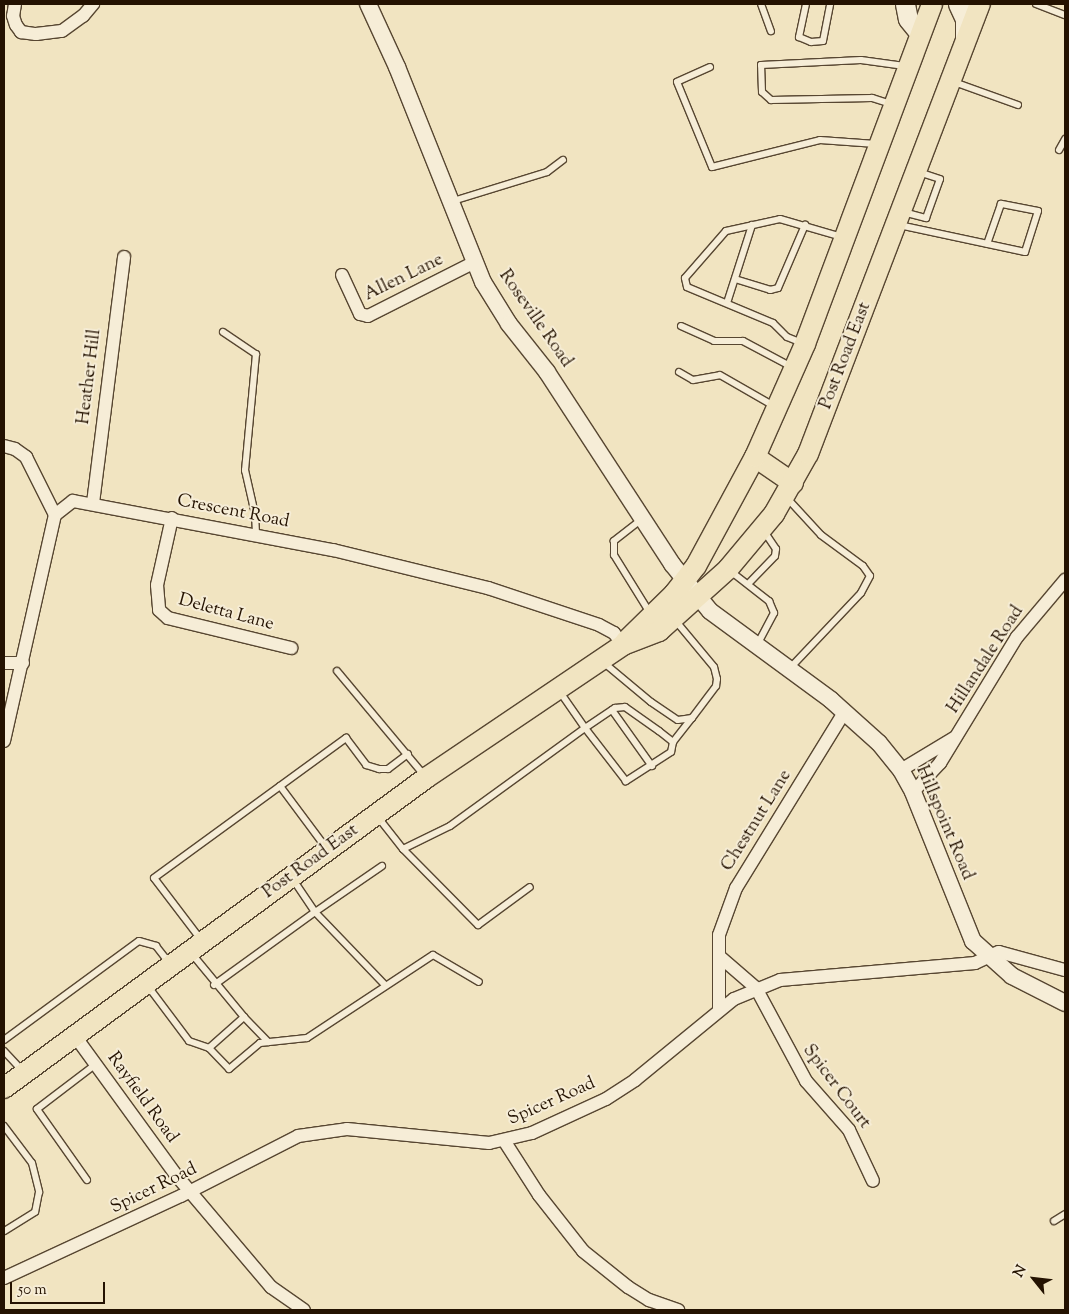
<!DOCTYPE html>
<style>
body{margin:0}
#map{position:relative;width:1069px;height:1314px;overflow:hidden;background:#f1e4c1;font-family:"Sorts Mill Goudy",serif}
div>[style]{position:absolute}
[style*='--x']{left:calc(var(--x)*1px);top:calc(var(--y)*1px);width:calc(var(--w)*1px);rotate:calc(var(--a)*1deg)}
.roads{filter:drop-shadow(1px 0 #574631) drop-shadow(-1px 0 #574631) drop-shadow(0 1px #574631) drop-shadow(0 -1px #574631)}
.service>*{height:6px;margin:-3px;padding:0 3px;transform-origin:3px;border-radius:3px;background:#f6edd7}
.minor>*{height:12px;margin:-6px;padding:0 6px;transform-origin:6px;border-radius:6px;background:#f6edd7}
.tertiary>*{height:16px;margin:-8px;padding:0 8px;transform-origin:8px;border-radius:8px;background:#f6edd7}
.secondary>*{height:19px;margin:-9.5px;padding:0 9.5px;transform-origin:9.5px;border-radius:9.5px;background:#f6edd7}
.primary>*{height:20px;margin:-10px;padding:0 10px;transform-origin:10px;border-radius:10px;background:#f1e4c1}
span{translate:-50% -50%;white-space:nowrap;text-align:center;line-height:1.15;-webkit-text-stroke:4px #f6edd7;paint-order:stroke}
.street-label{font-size:18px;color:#241201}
.frame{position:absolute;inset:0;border:5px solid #241201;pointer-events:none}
.north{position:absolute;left:1009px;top:1254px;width:50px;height:50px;-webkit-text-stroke:4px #f6edd7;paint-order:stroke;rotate:299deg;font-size:14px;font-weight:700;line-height:20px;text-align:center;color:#241201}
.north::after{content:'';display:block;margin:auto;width:18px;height:22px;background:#241201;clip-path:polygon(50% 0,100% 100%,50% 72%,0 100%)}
.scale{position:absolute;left:10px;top:1282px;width:95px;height:22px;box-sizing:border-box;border:2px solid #241201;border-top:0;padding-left:6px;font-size:15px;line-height:18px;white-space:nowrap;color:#241201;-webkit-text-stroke:4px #f6edd7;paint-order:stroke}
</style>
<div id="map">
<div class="roads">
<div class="service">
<div style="--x:761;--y:4;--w:29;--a:70"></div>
<div style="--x:806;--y:4;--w:34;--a:102"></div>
<div style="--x:799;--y:37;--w:13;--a:23"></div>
<div style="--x:811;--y:42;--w:12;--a:-5"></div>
<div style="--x:823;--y:41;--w:38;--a:-79"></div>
<div style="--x:1036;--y:4;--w:31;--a:21"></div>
<div style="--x:710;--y:67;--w:36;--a:156"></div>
<div style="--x:677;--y:82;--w:92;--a:67.6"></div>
<div style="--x:712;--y:167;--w:111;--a:-14"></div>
<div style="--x:820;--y:140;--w:56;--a:4.1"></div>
<div style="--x:954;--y:82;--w:68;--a:19.8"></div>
<div style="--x:891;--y:104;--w:20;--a:-162"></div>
<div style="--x:872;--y:98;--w:101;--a:178.9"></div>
<div style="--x:771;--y:100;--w:12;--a:-138"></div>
<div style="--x:762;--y:92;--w:27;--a:-92"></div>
<div style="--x:761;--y:65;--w:100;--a:-2.9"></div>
<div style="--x:861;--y:60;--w:44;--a:7.8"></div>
<div style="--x:1059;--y:150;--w:13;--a:-61"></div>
<div style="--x:453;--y:201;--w:98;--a:-17.1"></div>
<div style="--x:547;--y:172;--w:20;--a:-37"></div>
<div style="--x:903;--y:212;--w:24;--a:15"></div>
<div style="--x:926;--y:218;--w:41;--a:-70.3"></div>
<div style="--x:940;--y:179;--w:23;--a:-162"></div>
<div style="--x:899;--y:225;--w:129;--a:12.1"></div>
<div style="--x:1025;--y:252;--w:43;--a:-72.4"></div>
<div style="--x:1038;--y:211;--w:38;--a:-169"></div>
<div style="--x:1001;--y:204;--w:42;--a:109.3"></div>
<div style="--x:735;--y:279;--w:37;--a:17"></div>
<div style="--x:770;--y:290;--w:8;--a:-14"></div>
<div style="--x:778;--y:288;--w:69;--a:-66.8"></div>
<div style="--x:727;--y:303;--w:82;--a:-72.2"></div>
<div style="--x:681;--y:326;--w:36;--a:24"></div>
<div style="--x:714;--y:341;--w:29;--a:0"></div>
<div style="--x:743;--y:341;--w:55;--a:28"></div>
<div style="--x:223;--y:332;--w:40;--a:34"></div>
<div style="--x:256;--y:354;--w:117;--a:95.4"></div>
<div style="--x:245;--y:470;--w:45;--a:77.2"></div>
<div style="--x:255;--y:514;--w:20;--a:87"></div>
<div style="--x:802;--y:343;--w:16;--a:-158"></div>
<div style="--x:787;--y:337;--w:20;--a:-135"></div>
<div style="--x:773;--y:323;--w:93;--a:-157.3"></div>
<div style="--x:687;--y:287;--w:9;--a:-103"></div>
<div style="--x:685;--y:278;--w:62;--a:-48.9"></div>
<div style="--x:726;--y:231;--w:55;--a:-12.5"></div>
<div style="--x:780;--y:219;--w:65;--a:16.2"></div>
<div style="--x:679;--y:372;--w:16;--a:30"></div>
<div style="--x:693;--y:380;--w:27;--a:-10"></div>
<div style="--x:720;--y:375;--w:62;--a:29.9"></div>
<div style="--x:787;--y:498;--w:50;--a:47.4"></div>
<div style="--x:821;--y:535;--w:52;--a:36.4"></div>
<div style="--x:863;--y:566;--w:12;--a:55"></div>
<div style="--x:870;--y:576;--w:19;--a:118"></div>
<div style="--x:861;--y:593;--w:103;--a:133.4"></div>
<div style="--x:642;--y:519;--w:36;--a:142"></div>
<div style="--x:614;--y:541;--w:14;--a:90"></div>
<div style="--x:614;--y:555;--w:68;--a:58.2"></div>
<div style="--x:729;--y:570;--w:51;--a:37.8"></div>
<div style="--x:769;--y:601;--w:13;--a:67"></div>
<div style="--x:774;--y:613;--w:36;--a:118"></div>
<div style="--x:749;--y:583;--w:37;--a:-46"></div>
<div style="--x:775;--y:556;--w:7;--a:-82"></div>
<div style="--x:776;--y:549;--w:23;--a:-124"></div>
<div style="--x:603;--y:662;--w:62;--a:39.8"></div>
<div style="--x:651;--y:702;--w:32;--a:34"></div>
<div style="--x:678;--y:720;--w:14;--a:-8"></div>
<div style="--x:692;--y:718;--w:40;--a:-53"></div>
<div style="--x:716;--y:686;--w:7;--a:-82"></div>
<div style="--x:717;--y:679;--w:12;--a:-104"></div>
<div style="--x:714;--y:667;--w:61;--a:-129.7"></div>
<div style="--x:337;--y:671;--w:136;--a:50.1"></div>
<div style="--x:612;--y:710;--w:69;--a:54.5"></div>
<div style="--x:673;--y:742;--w:31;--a:-52"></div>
<div style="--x:280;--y:786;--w:79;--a:53.3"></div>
<div style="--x:377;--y:816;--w:42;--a:51.8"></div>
<div style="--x:403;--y:849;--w:107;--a:45.4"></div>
<div style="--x:478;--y:925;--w:64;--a:-36.2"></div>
<div style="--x:403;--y:849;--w:52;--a:-26.1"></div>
<div style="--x:450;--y:826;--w:167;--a:-36"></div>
<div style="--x:585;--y:728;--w:36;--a:-34"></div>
<div style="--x:615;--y:708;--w:10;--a:-6"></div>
<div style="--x:625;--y:707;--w:42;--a:35.2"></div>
<div style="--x:659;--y:731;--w:18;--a:38"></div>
<div style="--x:673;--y:742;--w:10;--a:101"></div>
<div style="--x:671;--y:752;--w:54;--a:147.2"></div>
<div style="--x:626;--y:781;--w:67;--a:-127.7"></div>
<div style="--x:585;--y:728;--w:44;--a:-124.8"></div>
<div style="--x:382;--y:866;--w:81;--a:145.5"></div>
<div style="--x:315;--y:912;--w:101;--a:46.2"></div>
<div style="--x:202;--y:941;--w:79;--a:-127.3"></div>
<div style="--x:154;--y:878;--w:238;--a:-36.1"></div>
<div style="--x:346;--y:738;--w:34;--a:53"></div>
<div style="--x:366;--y:765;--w:14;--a:17"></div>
<div style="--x:379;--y:769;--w:9;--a:0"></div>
<div style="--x:388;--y:769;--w:25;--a:-37"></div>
<div style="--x:147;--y:985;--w:70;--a:53.1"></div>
<div style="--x:189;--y:1041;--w:21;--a:19"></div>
<div style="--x:209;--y:1048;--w:47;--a:-41.5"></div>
<div style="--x:244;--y:1017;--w:82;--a:-129.5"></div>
<div style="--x:214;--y:985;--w:125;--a:-35.9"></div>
<div style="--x:315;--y:912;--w:40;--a:-124"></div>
<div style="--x:244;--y:1017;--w:35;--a:46"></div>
<div style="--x:4;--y:1040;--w:167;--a:-36.3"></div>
<div style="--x:139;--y:941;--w:18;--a:16"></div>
<div style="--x:156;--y:946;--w:23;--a:52"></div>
<div style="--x:209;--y:1048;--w:29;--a:46"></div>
<div style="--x:229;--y:1069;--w:40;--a:-40"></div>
<div style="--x:260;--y:1043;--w:47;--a:-6.1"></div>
<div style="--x:307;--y:1038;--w:151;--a:-33.4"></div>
<div style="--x:433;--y:955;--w:53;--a:30.4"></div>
<div style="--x:4;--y:1051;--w:26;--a:47"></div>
<div style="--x:4;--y:1126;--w:46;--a:52.9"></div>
<div style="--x:32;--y:1163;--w:30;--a:76"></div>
<div style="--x:39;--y:1192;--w:20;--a:101"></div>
<div style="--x:35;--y:1212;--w:36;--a:148"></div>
<div style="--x:87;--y:1180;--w:87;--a:-125.2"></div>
<div style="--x:37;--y:1109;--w:74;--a:-37.3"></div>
<div style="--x:1054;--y:1221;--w:13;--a:-32"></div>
</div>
<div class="minor">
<div style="--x:15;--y:4;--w:12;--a:99"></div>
<div style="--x:13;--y:16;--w:9;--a:72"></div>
<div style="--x:16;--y:25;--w:9;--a:54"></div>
<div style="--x:21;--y:32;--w:15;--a:8"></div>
<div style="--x:36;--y:34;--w:26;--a:-7"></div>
<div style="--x:62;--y:31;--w:26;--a:-36"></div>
<div style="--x:83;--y:16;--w:16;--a:-50"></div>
<div style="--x:342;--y:275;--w:43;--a:65.2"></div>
<div style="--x:360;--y:314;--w:8;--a:14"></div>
<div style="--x:368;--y:316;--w:120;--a:-26.8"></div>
<div style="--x:4;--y:446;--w:11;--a:15"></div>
<div style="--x:15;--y:449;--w:14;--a:36"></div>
<div style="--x:26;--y:457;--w:65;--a:63.4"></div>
<div style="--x:93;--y:503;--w:248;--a:-82.8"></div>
<div style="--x:172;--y:518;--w:69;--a:102.6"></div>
<div style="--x:157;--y:585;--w:25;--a:85"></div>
<div style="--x:159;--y:610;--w:12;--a:42"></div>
<div style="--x:168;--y:618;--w:127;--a:13.7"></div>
<div style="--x:4;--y:663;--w:19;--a:0"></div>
<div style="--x:845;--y:711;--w:208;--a:121.6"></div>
<div style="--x:736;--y:888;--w:50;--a:109.9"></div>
<div style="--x:719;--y:935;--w:21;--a:90"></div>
<div style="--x:719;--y:956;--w:49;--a:40.9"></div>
<div style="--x:756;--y:988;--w:106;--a:61.7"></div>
<div style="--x:806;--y:1081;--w:65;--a:48.7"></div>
<div style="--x:849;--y:1130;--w:56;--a:64.8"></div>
<div style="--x:4;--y:741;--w:232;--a:-77.3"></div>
<div style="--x:55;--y:515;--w:23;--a:-38"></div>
<div style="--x:73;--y:501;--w:265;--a:10.7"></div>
<div style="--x:333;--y:550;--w:160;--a:13.8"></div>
<div style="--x:488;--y:588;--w:117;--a:18.4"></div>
<div style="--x:599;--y:625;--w:17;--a:28"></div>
<div style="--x:614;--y:633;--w:15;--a:53"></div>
<div style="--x:901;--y:770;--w:62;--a:-31.1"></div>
<div style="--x:913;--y:792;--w:40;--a:-47"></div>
<div style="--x:940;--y:763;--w:148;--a:-58.6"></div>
<div style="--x:1017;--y:637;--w:75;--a:-49.9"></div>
<div style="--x:719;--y:1010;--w:54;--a:-90"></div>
<div style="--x:75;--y:1036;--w:172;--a:54"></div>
<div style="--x:176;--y:1175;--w:147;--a:49.7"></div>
<div style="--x:271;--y:1287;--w:40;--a:34.9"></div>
<div style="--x:505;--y:1142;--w:63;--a:57.3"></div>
<div style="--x:539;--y:1195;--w:71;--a:51.8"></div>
<div style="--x:583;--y:1251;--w:58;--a:38.7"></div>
<div style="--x:628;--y:1287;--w:25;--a:32"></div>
<div style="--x:649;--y:1300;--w:31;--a:19"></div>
<div style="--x:4;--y:1278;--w:195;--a:-24.9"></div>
<div style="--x:181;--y:1196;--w:131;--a:-27.1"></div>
<div style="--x:298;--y:1136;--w:49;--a:-8.1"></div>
<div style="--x:347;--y:1129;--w:143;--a:5.6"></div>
<div style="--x:489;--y:1143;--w:44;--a:-13.1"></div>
<div style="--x:532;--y:1133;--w:81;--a:-24.7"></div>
<div style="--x:606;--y:1099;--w:35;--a:-33"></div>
<div style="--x:635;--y:1080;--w:128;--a:-39.3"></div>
<div style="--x:734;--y:999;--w:50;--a:-22.4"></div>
<div style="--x:780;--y:980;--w:196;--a:-5"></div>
<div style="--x:975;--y:963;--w:26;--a:-25"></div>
<div style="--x:999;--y:952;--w:68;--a:15.3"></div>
</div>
<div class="tertiary">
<div style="--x:368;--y:4;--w:69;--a:65.3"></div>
<div style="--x:397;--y:67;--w:232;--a:68.2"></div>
<div style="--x:483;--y:282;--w:49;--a:58.2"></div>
<div style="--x:509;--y:324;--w:61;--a:51.6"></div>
<div style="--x:547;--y:372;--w:229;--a:56.9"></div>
<div style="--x:672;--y:564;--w:60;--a:51"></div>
<div style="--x:710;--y:611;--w:150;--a:36.3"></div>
<div style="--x:831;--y:700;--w:64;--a:41.9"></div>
<div style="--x:879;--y:743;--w:35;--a:51"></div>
<div style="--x:901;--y:770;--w:25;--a:61"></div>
<div style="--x:913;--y:792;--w:161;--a:68.1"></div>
<div style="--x:973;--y:941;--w:52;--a:41.9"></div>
<div style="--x:1012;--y:976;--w:59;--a:27"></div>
</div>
<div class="secondary">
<div style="--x:905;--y:4;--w:15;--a:79"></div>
<div style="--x:908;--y:19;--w:19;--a:51"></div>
<div style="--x:958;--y:4;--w:17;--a:65"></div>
<div style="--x:965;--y:19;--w:21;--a:90"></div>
</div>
<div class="primary">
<div style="--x:755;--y:457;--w:46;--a:34.4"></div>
<div style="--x:625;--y:642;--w:69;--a:-44.4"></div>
<div style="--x:674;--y:594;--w:36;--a:-52"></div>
<div style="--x:696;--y:566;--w:124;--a:-61.6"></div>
<div style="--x:755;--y:457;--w:124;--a:-66.1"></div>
<div style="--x:805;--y:344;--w:363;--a:-69.5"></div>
<div style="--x:4;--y:1088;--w:524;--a:-36.3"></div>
<div style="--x:426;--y:778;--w:238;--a:-34"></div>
<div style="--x:623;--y:645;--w:39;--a:-21"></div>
<div style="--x:659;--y:631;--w:93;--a:-41.9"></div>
<div style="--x:728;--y:569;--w:72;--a:-50.1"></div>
<div style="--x:774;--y:514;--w:69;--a:-60.5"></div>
<div style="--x:808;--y:454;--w:482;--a:-69.1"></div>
</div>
</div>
<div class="street-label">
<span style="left:404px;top:278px;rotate:-26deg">Allen Lane</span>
<span style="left:535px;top:319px;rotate:55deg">Roseville Road</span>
<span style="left:846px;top:356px;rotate:-69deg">Post Road East</span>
<span style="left:90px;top:377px;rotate:-83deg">Heather Hill</span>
<span style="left:233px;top:512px;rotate:11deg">Crescent Road</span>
<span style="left:226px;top:613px;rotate:15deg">Deletta Lane</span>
<span style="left:986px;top:660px;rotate:-57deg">Hillandale Road</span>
<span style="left:757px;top:821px;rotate:-58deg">Chestnut Lane</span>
<span style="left:944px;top:823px;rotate:67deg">Hillspoint Road</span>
<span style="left:311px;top:862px;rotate:-36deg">Post Road East</span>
<span style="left:836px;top:1087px;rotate:53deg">Spicer Court</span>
<span style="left:142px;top:1098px;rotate:54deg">Rayfield Road</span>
<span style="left:552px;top:1102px;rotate:-24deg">Spicer Road</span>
<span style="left:154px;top:1189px;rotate:-26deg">Spicer Road</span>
</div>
<div class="frame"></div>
<div class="north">N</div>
<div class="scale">50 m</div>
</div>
